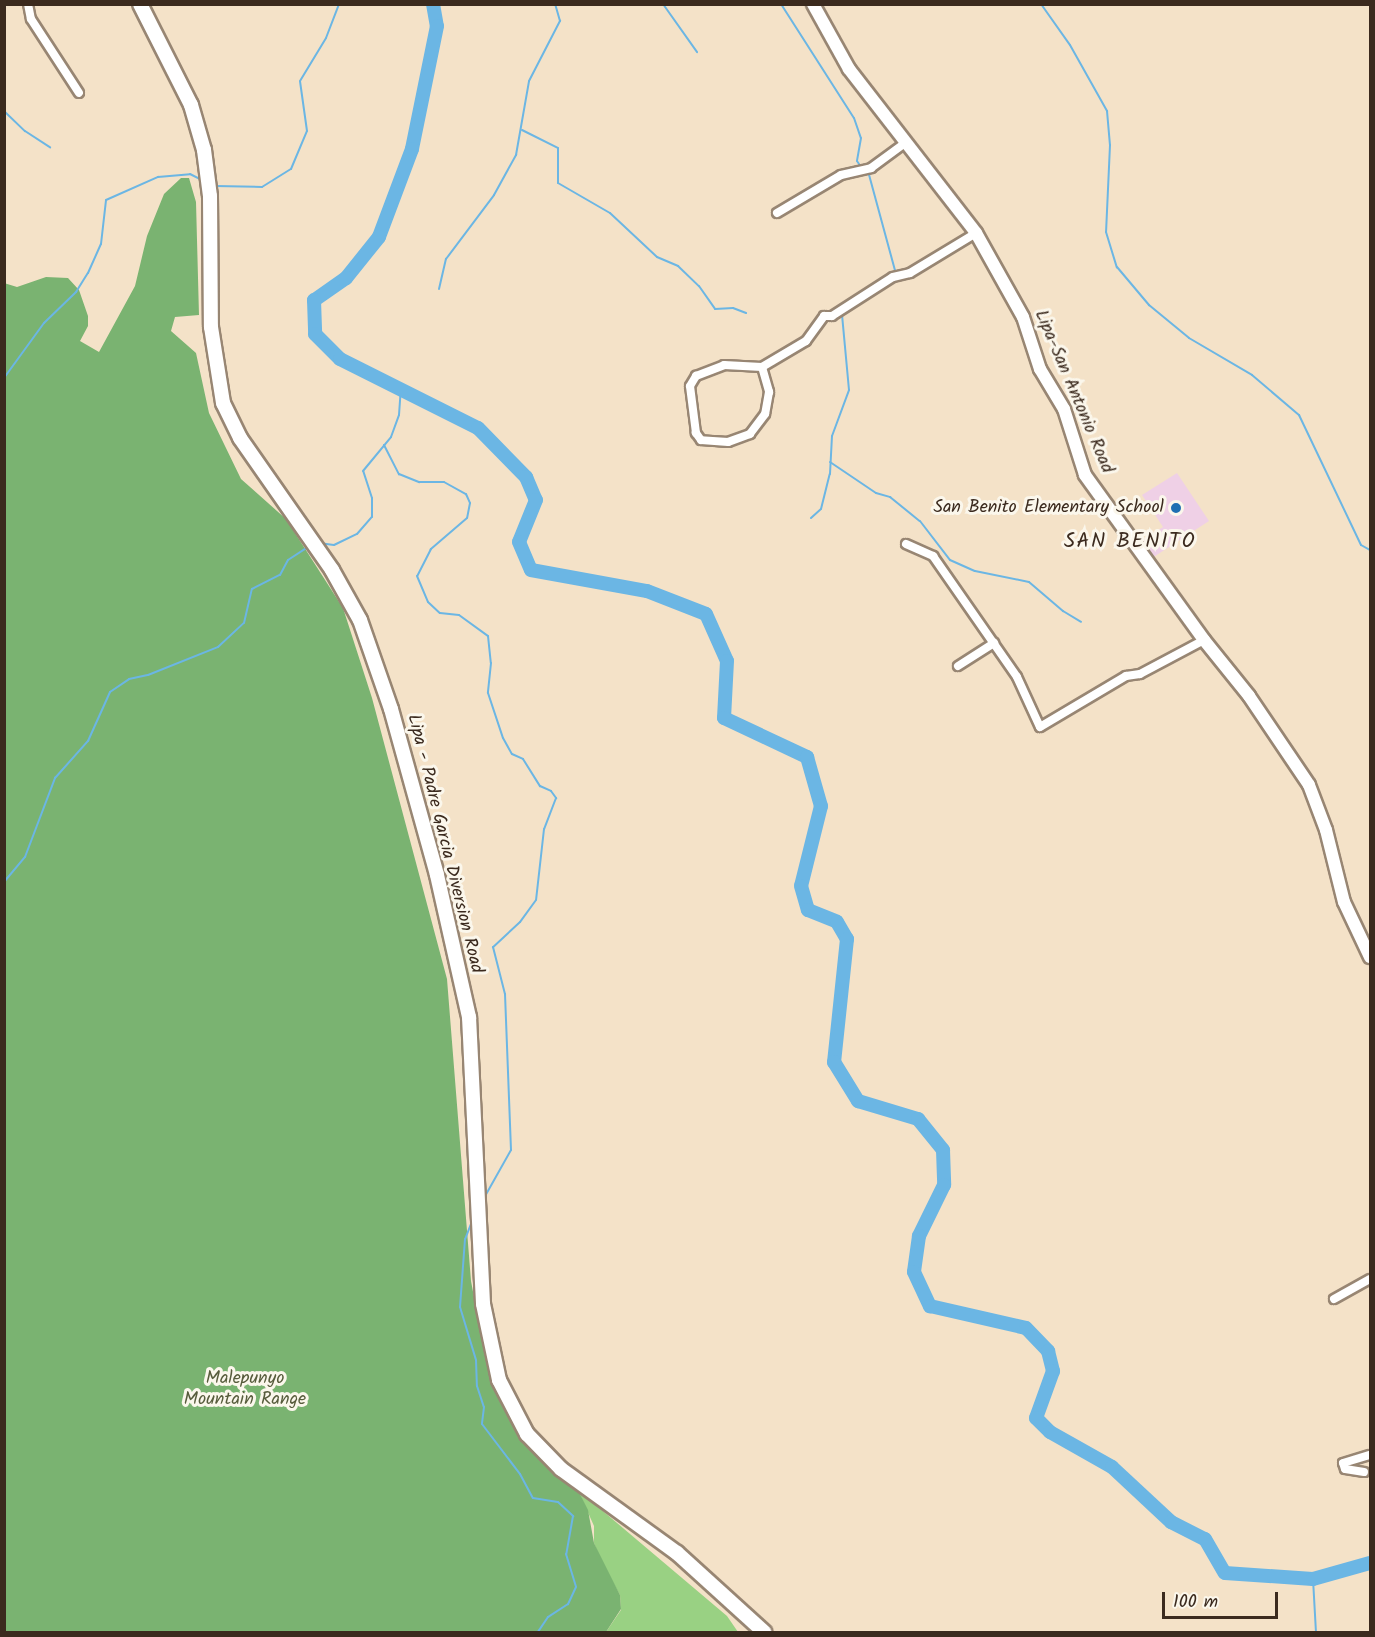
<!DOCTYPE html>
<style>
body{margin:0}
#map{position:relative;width:1375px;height:1637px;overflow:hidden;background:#f4e2c8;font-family:Kalam,sans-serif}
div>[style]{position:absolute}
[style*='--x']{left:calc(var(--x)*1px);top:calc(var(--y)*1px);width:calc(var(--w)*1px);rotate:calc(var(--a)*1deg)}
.built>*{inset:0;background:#efd0e6}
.green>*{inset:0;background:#99d183}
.forest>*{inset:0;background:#7ab371}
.stream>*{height:2px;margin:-1px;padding:0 1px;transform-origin:1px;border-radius:1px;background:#6bb6e4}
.river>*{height:14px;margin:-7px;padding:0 7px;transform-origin:7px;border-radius:7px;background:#6bb6e4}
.roads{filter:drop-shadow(2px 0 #988673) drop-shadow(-2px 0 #988673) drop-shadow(0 2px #988673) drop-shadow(0 -2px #988673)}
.minor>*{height:8px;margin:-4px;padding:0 4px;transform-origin:4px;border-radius:4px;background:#fff}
.secondary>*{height:12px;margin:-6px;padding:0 6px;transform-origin:6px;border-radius:6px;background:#fff}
.primary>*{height:14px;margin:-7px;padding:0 7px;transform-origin:7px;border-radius:7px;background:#fff}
.dots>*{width:16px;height:16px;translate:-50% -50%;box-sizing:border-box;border:3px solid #fbf7ec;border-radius:50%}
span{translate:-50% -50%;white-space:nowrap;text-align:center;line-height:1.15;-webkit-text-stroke:6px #fbf7ec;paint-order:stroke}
.street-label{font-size:18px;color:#3b2a1e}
.poi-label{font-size:18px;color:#3b2a1e}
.right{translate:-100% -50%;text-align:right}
.park-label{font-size:18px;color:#575c3c}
.quarter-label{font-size:21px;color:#3b2a1e;letter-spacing:1.5px}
.frame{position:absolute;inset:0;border:6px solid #3b2a1e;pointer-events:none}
.scale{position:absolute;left:1162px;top:1592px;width:116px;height:27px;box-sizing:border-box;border:3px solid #3b2a1e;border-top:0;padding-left:8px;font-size:18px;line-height:21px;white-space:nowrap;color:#3b2a1e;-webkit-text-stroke:4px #fbf7ec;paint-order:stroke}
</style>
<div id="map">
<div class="built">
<div style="clip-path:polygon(1177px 473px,1209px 521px,1149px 560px,1138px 543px,1163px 527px,1142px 495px)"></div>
</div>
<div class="green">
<div style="clip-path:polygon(578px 1490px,727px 1616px,738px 1632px,606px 1632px,621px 1610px,620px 1595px,602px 1563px,594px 1543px,594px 1526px)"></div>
</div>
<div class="forest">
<div style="clip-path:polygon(181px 178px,189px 178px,196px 202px,199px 315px,175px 317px,171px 331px,196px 353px,209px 413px,241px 479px,286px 519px,343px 608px,372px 698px,447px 979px,471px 1281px,485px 1356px,509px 1418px,554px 1472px,578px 1490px,588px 1510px,594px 1543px,620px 1595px,621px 1609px,606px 1632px,5px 1632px,4px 283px,17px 287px,46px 277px,68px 278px,79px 290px,88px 316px,88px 326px,80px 341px,99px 352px,135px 286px,147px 236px,164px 194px)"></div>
</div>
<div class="stream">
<div style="--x:663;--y:4;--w:59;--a:54.7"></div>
<div style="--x:781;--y:4;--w:135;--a:57.4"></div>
<div style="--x:854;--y:118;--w:21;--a:71"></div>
<div style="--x:861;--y:138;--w:23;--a:100"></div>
<div style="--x:857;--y:161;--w:7;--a:56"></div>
<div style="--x:1041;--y:4;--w:50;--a:54.7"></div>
<div style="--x:1070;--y:45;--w:76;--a:60.7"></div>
<div style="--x:1107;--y:111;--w:34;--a:85"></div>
<div style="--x:1110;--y:145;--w:87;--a:92.6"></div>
<div style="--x:1106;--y:232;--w:37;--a:73"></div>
<div style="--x:1117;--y:267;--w:50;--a:49.9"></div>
<div style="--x:1149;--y:305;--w:52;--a:39.5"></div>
<div style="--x:1189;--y:338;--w:73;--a:30.4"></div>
<div style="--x:1252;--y:375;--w:62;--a:40.4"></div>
<div style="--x:1299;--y:415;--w:144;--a:64.5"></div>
<div style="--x:1361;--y:545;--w:10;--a:29"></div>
<div style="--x:4;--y:111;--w:29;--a:44"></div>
<div style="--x:25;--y:131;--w:30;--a:33"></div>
<div style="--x:522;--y:130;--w:40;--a:26.6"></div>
<div style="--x:558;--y:148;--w:35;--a:90"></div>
<div style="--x:558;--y:183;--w:60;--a:30"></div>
<div style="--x:610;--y:213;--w:64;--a:43.1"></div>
<div style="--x:657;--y:257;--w:23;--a:23"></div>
<div style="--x:678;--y:266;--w:29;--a:44"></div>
<div style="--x:699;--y:286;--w:28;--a:55"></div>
<div style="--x:715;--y:309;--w:18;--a:-3"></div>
<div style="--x:733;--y:308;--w:14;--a:21"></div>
<div style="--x:868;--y:171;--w:107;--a:74.8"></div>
<div style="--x:215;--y:186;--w:47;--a:1.2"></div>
<div style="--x:262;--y:187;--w:34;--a:-32"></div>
<div style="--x:291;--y:169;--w:41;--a:-67.2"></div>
<div style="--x:307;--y:131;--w:50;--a:-98"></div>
<div style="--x:300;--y:81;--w:50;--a:-58.8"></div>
<div style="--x:326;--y:38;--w:36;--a:-69"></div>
<div style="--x:439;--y:289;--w:31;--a:-77"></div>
<div style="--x:446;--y:259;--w:80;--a:-53.1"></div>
<div style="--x:494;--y:195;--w:46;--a:-61.2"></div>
<div style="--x:516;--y:155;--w:75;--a:-80"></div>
<div style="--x:529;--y:81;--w:68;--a:-62.7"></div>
<div style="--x:560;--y:21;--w:18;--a:-106"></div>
<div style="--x:4;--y:378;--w:68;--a:-54"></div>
<div style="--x:44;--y:323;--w:45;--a:-44.1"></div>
<div style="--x:76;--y:292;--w:22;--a:-58"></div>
<div style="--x:88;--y:273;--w:32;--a:-66"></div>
<div style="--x:101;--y:244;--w:44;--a:-83.5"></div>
<div style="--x:106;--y:200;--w:57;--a:-23.9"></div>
<div style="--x:158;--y:177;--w:32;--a:-5"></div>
<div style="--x:190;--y:174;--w:13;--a:27"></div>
<div style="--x:384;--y:445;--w:33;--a:63"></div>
<div style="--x:399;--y:474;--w:22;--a:22"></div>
<div style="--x:419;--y:482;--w:25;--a:0"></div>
<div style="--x:444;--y:482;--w:25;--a:29"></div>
<div style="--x:466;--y:494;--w:10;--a:66"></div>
<div style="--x:470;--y:503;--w:15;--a:101"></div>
<div style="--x:467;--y:518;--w:48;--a:139.3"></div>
<div style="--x:431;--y:549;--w:30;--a:117"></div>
<div style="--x:417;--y:576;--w:28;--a:67"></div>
<div style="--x:428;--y:602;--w:16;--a:43"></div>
<div style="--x:440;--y:613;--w:19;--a:6"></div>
<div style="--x:459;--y:615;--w:36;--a:36"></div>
<div style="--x:488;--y:636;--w:27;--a:84"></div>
<div style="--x:491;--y:663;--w:30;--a:96"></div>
<div style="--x:488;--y:693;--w:47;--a:71.6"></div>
<div style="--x:503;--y:738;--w:18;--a:61"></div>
<div style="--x:512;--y:754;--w:12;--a:24"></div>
<div style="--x:523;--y:759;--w:32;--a:58"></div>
<div style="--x:540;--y:786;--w:12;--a:24"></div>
<div style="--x:551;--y:791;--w:9;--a:54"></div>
<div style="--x:556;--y:798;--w:33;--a:111"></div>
<div style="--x:544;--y:829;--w:71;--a:96.4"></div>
<div style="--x:536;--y:900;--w:27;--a:126"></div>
<div style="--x:520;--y:922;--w:37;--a:137"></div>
<div style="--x:493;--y:947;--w:49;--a:75.7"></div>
<div style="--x:505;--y:994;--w:156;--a:87.8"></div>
<div style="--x:511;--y:1150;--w:55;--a:119.4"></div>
<div style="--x:830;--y:462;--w:55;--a:34"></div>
<div style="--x:876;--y:493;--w:15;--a:16"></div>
<div style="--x:890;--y:497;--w:38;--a:39"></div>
<div style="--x:920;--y:521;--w:49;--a:52.4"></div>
<div style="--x:950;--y:560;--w:27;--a:24"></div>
<div style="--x:975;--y:571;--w:55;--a:11.5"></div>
<div style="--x:1029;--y:582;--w:45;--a:40.5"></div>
<div style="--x:1063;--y:611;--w:21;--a:31"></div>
<div style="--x:811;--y:518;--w:13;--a:-42"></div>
<div style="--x:821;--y:509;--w:36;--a:-76"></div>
<div style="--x:830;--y:474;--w:38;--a:-87"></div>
<div style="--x:832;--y:436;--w:49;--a:-69.7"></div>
<div style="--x:849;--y:390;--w:76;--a:-95.3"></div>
<div style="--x:319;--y:543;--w:15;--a:8"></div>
<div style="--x:334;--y:545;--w:25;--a:-26"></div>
<div style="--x:357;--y:534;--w:23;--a:-49"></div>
<div style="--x:372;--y:517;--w:19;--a:-90"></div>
<div style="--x:372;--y:498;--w:28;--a:-108"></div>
<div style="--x:363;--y:471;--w:44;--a:-50.5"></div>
<div style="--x:391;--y:437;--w:23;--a:-70"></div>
<div style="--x:399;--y:415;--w:27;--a:-86"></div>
<div style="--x:4;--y:882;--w:33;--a:-50"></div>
<div style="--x:25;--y:857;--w:85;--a:-69.2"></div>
<div style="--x:55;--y:778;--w:50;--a:-48.3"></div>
<div style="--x:88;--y:741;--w:54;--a:-65.8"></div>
<div style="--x:110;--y:692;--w:23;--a:-34"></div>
<div style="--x:129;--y:679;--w:19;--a:-12"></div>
<div style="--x:148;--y:675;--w:75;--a:-21.8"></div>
<div style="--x:218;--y:647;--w:35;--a:-43"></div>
<div style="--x:244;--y:623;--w:35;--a:-77"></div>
<div style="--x:252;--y:589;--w:31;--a:-27"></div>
<div style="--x:280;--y:575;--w:17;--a:-62"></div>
<div style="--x:288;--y:560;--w:24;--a:-33"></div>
<div style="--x:474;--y:1216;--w:25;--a:111"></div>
<div style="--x:465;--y:1239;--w:68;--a:94.2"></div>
<div style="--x:460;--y:1307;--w:55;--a:73.2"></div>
<div style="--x:476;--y:1360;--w:26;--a:88"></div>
<div style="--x:477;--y:1386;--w:22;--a:72"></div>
<div style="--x:484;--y:1407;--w:17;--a:97"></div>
<div style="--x:482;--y:1424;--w:63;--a:52.8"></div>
<div style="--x:520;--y:1474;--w:27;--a:62"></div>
<div style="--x:533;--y:1498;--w:25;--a:9"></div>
<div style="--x:558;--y:1502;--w:21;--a:43"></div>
<div style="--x:573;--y:1516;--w:39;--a:100"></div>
<div style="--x:566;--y:1554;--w:34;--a:73"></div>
<div style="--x:576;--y:1587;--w:19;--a:115"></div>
<div style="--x:568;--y:1604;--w:24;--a:147"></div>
<div style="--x:548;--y:1617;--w:18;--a:124"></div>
<div style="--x:1313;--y:1579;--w:53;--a:86.8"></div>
</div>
<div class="river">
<div style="--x:433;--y:4;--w:22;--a:80"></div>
<div style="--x:437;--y:26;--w:126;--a:101.5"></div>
<div style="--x:412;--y:149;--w:94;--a:110.6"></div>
<div style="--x:379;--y:237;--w:53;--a:128.8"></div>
<div style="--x:346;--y:278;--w:39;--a:145"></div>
<div style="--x:314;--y:300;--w:34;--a:88"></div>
<div style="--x:315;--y:334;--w:35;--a:45"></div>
<div style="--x:340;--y:359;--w:154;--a:26.6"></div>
<div style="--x:478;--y:428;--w:69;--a:45.6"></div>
<div style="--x:526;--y:477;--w:25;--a:67"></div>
<div style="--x:536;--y:500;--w:45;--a:112"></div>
<div style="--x:519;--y:542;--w:30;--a:67"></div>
<div style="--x:531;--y:570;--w:118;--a:10.3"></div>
<div style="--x:647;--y:591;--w:63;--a:21.3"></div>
<div style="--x:706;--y:614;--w:51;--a:65.9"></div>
<div style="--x:727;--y:661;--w:57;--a:93"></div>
<div style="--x:724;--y:718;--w:92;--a:25.2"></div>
<div style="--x:807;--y:757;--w:51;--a:74.1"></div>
<div style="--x:821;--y:806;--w:82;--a:104"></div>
<div style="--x:801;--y:886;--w:25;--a:74"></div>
<div style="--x:808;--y:910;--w:31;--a:22"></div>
<div style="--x:837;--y:922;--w:20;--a:60"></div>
<div style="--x:847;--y:939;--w:124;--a:96"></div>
<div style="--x:834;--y:1062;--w:46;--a:58.4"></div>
<div style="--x:858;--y:1101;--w:63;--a:16.7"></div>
<div style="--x:918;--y:1119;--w:40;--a:51"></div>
<div style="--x:943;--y:1150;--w:35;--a:88"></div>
<div style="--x:944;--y:1185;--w:57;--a:116.1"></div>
<div style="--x:919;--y:1236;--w:36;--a:98"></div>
<div style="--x:914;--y:1272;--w:38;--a:65"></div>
<div style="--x:930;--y:1306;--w:98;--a:12.9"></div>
<div style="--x:1026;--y:1328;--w:32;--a:46"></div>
<div style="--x:1048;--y:1351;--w:21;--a:76"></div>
<div style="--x:1053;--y:1371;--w:50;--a:109.9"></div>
<div style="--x:1036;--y:1418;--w:20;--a:45"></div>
<div style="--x:1050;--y:1432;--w:71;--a:29.4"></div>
<div style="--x:1112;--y:1467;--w:81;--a:43"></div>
<div style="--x:1171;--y:1522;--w:38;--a:27"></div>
<div style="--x:1205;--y:1539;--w:39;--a:60"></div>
<div style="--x:1225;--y:1573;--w:88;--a:3.9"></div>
<div style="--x:1313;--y:1579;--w:59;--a:-15.7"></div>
</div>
<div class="roads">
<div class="minor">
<div style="--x:28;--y:4;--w:15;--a:79"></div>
<div style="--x:31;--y:19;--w:88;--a:57"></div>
<div style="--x:777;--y:213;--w:74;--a:-30.7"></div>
<div style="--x:841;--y:175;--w:31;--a:-13"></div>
<div style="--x:871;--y:168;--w:42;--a:-36.3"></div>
<div style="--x:762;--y:367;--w:26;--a:74"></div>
<div style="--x:769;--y:392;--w:22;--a:100"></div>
<div style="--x:765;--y:414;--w:25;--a:127"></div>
<div style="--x:750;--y:434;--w:23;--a:160"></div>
<div style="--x:728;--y:442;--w:27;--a:-176"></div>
<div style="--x:701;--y:440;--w:9;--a:-126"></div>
<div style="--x:696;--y:433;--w:47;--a:-97.3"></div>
<div style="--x:690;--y:386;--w:12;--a:-59"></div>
<div style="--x:696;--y:376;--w:30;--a:-21"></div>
<div style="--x:724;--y:365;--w:38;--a:3"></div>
<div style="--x:762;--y:367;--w:51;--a:-30.6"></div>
<div style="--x:806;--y:341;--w:31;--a:-54"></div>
<div style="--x:824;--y:316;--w:8;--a:0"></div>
<div style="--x:832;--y:316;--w:72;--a:-32.6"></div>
<div style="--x:893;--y:277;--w:17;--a:-13"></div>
<div style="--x:910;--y:273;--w:77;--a:-31.2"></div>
<div style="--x:906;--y:544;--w:30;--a:24"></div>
<div style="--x:933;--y:556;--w:147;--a:55.2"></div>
<div style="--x:1017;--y:677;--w:55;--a:65.3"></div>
<div style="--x:1040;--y:727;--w:100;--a:-30.7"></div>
<div style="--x:1126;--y:676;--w:14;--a:-8"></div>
<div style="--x:1140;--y:674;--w:72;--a:-28"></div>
<div style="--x:958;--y:666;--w:43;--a:-32.6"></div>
<div style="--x:1334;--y:1299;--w:41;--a:-29.1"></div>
<div style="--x:1364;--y:1472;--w:19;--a:-171"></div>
<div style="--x:1345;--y:1469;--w:6;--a:-108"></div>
<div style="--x:1343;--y:1463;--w:28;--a:-17"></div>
</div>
<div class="secondary">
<div style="--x:813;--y:4;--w:74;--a:61"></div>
<div style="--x:849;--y:69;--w:207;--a:52.2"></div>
<div style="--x:976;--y:233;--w:96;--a:60.8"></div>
<div style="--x:1023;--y:317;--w:55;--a:71.9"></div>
<div style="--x:1040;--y:369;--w:47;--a:59"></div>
<div style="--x:1064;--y:409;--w:69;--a:72.3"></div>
<div style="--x:1085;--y:475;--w:203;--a:54.2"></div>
<div style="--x:1204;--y:640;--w:72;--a:51.2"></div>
<div style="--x:1249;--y:696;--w:107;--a:56"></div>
<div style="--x:1309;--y:785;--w:48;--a:69.3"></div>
<div style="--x:1326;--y:830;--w:74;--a:76"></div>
<div style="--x:1344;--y:902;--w:61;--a:64.7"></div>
</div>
<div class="primary">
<div style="--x:140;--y:4;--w:113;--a:63.2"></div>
<div style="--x:191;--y:105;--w:47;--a:73.9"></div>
<div style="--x:204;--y:150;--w:46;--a:82.6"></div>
<div style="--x:210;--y:196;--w:131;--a:89.6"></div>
<div style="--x:211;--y:327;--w:77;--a:81"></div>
<div style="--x:223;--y:403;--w:39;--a:64"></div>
<div style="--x:240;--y:438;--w:161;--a:55.1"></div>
<div style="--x:332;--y:570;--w:57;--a:60.8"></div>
<div style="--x:360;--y:620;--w:94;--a:70.8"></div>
<div style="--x:391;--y:709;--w:172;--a:74.5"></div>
<div style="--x:437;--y:875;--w:146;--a:77.3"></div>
<div style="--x:469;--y:1017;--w:287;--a:87.2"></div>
<div style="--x:483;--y:1304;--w:78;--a:78.1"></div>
<div style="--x:499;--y:1380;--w:61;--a:62.6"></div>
<div style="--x:527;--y:1434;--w:49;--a:45.8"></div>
<div style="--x:561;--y:1469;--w:143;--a:35.9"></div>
<div style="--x:677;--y:1553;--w:118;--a:42.2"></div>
</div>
</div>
<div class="dots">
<div style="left:1176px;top:508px;background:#1f6fb2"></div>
</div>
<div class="street-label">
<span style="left:1073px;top:392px;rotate:67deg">Lipa-San Antonio Road</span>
<span style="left:444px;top:844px;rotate:76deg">Lipa - Padre Garcia Diversion Road</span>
</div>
<div class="poi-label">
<span class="right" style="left:1164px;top:508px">San Benito Elementary School</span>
</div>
<div class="park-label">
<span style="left:245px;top:1390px">Malepunyo<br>Mountain Range</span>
</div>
<div class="quarter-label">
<span style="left:1130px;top:542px">SAN BENITO</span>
</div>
<div class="frame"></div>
<div class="scale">100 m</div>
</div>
